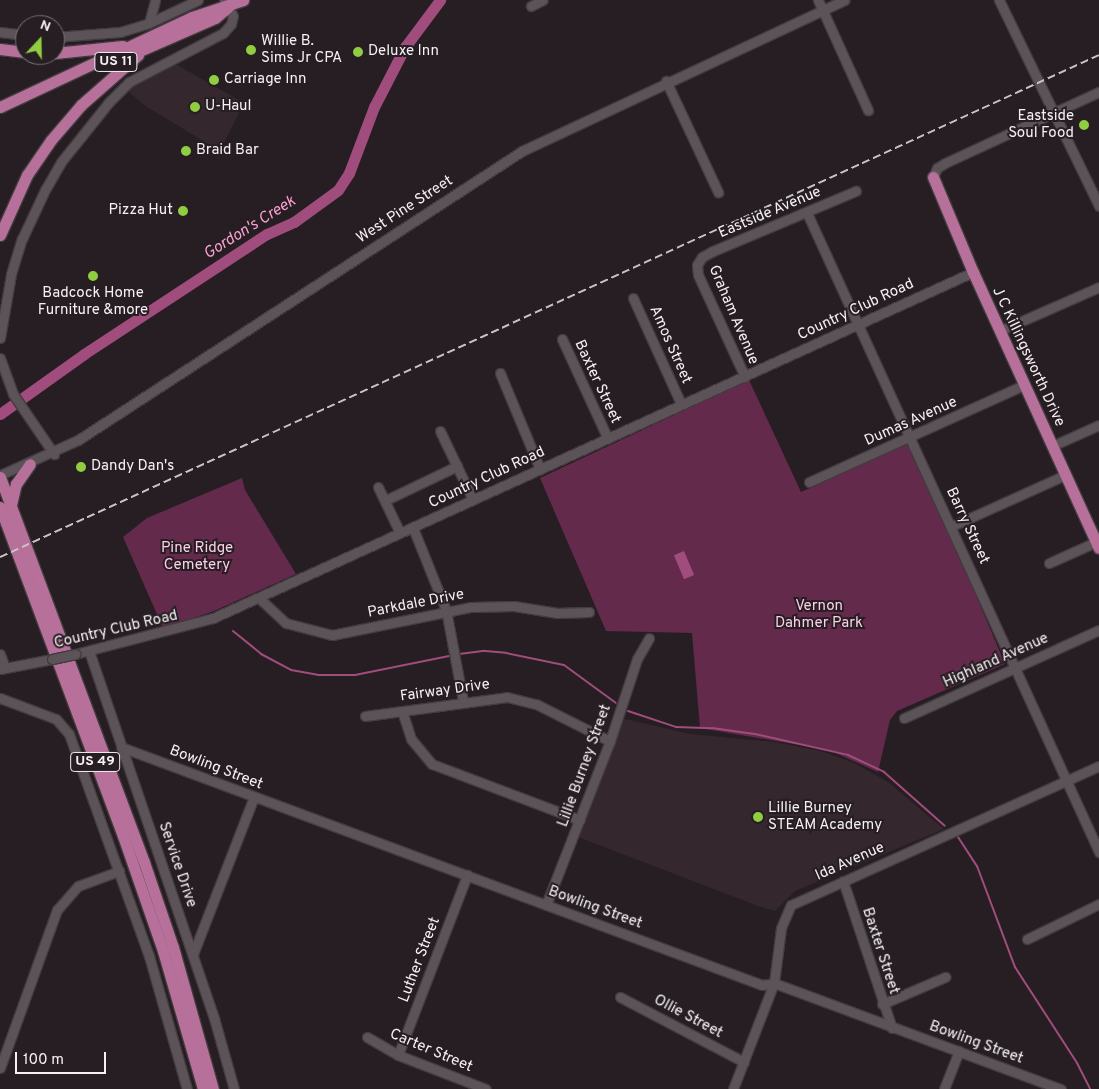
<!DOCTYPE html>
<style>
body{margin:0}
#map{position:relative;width:1099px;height:1089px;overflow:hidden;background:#261e22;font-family:Overpass,sans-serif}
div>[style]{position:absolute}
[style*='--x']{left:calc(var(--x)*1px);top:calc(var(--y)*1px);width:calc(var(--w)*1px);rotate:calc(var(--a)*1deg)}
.built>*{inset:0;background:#35272e}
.green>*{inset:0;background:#632a4c}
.water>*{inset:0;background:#a04d7e;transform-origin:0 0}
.stream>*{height:2px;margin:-1px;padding:0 1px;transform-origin:1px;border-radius:1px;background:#a04d7e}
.river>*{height:11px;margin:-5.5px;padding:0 5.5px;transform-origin:5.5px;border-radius:5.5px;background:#a04d7e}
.roads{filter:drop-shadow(1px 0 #423b3f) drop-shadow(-1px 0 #423b3f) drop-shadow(0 1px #423b3f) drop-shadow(0 -1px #423b3f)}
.minor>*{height:9px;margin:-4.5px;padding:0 4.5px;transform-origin:4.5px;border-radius:4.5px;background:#5c5358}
.major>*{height:11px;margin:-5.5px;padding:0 5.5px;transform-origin:5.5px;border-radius:5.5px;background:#b67099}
.rail>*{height:2px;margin-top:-1px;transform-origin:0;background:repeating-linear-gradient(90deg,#c8c3c6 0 8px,transparent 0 12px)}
.bridges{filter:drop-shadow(1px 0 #423b3f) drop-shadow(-1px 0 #423b3f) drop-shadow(0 1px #423b3f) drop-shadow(0 -1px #423b3f)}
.minor-bridge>*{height:9px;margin:-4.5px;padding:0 4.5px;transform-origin:4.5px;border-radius:4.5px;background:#5c5358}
.dots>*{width:14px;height:14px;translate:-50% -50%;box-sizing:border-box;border:2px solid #261e22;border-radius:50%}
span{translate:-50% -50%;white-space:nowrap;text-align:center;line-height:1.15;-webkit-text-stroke:4px #261e22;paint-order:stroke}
.shield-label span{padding:1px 4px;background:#261e22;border:1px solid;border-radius:4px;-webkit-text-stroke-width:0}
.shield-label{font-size:14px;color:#f5f0f3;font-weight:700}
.poi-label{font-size:15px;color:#f5f0f3}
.left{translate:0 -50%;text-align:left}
.right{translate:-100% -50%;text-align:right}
.street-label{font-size:15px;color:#f5f0f3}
.park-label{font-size:15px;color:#fecee8}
.water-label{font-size:16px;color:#fa9fd2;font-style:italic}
.north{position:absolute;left:15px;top:15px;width:50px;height:50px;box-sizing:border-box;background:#261e22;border:1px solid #797276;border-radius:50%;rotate:21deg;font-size:14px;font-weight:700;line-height:20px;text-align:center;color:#f5f0f3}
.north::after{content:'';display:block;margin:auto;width:18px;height:22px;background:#90cd40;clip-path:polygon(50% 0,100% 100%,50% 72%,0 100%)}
.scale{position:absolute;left:15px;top:1052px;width:91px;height:22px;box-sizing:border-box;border:2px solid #f5f0f3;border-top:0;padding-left:6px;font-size:15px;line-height:18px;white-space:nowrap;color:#f5f0f3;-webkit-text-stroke:4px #261e22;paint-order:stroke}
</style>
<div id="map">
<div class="built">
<div style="clip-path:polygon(172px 62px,244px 103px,220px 151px,147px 107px,125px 89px)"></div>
<div style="clip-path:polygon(621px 718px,690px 734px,774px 742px,821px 751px,854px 763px,888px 782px,944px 829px,795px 891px,775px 911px,758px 906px,578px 837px)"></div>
</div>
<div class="green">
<div style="clip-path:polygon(749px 380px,801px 492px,911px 442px,1005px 664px,897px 711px,890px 720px,878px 772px,829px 750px,700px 728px,692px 633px,606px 631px,540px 478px)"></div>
<div style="clip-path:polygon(242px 478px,245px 490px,296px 574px,214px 611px,163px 628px,123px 537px,147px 518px)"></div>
</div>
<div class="water">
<div style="left:684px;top:551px;width:26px;height:11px;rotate:67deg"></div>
</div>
<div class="stream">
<div style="--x:233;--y:631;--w:36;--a:39"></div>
<div style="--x:261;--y:654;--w:34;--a:28"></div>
<div style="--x:291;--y:670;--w:27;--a:10"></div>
<div style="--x:318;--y:675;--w:37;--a:0"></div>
<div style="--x:355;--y:675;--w:96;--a:-11.4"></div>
<div style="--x:459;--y:654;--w:26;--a:-7"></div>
<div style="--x:485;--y:651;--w:21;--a:5"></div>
<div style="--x:506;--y:653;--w:59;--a:11.7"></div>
<div style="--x:564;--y:665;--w:64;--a:36.2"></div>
<div style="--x:628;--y:711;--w:51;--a:18.4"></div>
<div style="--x:676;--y:727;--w:36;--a:2"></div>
<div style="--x:712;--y:728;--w:43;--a:7.9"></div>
<div style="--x:755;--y:734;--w:95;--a:12.7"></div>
<div style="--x:848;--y:755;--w:40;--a:25"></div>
<div style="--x:884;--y:772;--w:81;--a:41.5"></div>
<div style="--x:958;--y:837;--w:35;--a:57"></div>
<div style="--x:977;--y:866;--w:108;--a:69.4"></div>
<div style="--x:1015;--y:967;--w:114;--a:57.1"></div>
<div style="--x:1077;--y:1063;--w:29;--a:63"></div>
</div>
<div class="river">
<div style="--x:0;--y:414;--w:103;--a:-35.5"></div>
<div style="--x:84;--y:354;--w:219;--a:-33.3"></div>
<div style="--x:267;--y:234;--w:30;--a:-24"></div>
<div style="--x:294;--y:222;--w:54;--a:-36"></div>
<div style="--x:338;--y:190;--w:20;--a:-57"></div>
<div style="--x:349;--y:173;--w:71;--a:-69.3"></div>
<div style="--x:374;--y:107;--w:68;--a:-62.7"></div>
<div style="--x:405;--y:47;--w:59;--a:-53.3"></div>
</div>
<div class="roads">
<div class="minor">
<div style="--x:818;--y:0;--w:121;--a:65.6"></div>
<div style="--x:999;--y:0;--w:229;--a:64.1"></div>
<div style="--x:531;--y:6;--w:13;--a:-27"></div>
<div style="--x:149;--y:23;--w:24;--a:-75"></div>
<div style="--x:0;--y:32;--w:25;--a:7"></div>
<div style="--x:55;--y:37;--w:65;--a:-4.4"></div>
<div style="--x:120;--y:32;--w:30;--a:-17"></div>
<div style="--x:149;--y:23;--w:54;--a:-25.1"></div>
<div style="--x:666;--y:81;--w:123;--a:64.9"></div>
<div style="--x:933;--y:177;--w:10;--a:-66"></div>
<div style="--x:937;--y:168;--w:9;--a:-32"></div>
<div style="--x:945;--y:163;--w:170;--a:-24.8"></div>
<div style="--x:807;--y:213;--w:703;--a:65.44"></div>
<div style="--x:633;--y:298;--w:116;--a:65.6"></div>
<div style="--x:999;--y:331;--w:109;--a:-23.7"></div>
<div style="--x:0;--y:338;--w:65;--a:-80.2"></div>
<div style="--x:11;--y:274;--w:37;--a:-73"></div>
<div style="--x:22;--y:239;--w:54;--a:-64.9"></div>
<div style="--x:45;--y:190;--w:32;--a:-60"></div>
<div style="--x:61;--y:162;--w:77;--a:-51.3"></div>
<div style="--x:109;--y:102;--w:28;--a:-45"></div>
<div style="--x:129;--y:82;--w:106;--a:-27.5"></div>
<div style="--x:223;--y:33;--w:12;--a:-48"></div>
<div style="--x:231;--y:24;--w:8;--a:-76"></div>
<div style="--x:233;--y:16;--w:18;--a:-119"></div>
<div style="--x:562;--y:339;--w:108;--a:65.3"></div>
<div style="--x:0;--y:358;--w:38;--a:70"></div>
<div style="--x:13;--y:394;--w:73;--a:55.7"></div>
<div style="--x:500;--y:373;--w:104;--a:67.4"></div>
<div style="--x:745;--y:377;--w:112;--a:-114.7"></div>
<div style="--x:698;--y:275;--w:10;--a:-96"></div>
<div style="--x:697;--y:265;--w:9;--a:-58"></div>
<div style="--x:702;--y:257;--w:13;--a:-29"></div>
<div style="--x:713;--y:251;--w:155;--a:-22.8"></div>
<div style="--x:440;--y:431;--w:76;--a:64.4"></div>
<div style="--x:1052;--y:446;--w:51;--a:-24.1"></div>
<div style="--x:0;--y:475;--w:85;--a:-24.2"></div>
<div style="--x:78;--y:440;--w:530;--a:-33.06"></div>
<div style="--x:522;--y:151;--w:356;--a:-25.1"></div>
<div style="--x:809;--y:482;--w:236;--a:-24.3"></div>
<div style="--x:378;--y:487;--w:51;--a:64.4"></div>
<div style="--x:386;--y:500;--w:79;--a:-25.6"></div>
<div style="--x:952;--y:526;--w:124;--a:-24.3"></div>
<div style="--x:413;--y:528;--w:88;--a:68.1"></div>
<div style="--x:446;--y:610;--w:93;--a:79.4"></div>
<div style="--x:1049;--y:563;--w:51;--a:-24.1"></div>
<div style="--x:259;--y:598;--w:37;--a:43"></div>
<div style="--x:286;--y:623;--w:48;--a:14.6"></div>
<div style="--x:332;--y:635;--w:142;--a:-11.4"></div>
<div style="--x:471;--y:607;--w:43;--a:-1.3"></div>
<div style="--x:514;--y:606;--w:44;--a:9.2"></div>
<div style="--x:557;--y:613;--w:32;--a:-2"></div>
<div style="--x:89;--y:651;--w:388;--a:71.2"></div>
<div style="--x:214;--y:1018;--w:74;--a:74.3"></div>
<div style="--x:0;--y:654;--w:15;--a:70"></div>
<div style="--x:75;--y:654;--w:143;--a:-14.6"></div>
<div style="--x:213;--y:618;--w:835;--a:-24.48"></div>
<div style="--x:0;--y:669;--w:53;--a:-10.9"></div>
<div style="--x:0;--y:698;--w:60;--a:20.6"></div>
<div style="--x:56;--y:719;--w:20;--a:49"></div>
<div style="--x:69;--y:734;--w:236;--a:70.2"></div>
<div style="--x:149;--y:956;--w:138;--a:74.1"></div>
<div style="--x:402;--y:711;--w:29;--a:72"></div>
<div style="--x:411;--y:739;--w:33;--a:50"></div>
<div style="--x:432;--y:764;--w:158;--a:20.7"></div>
<div style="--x:365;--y:716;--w:143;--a:-7.6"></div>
<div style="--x:507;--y:697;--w:30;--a:14"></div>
<div style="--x:536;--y:704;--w:83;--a:26.6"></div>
<div style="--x:904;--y:718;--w:214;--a:-24.3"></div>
<div style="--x:121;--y:747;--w:684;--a:20.37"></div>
<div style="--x:762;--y:985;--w:12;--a:-9"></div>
<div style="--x:774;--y:983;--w:306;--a:20.3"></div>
<div style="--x:843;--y:881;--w:155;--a:71.6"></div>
<div style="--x:546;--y:905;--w:176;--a:-68.7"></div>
<div style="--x:610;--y:741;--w:86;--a:-71.8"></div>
<div style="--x:637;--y:659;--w:24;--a:-60"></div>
<div style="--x:1027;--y:939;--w:80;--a:-25.9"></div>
<div style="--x:193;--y:954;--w:168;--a:-68.8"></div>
<div style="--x:620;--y:997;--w:140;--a:27.7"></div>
<div style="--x:882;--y:1004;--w:69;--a:-23.2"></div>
<div style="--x:367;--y:1037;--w:36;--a:30"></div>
<div style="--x:398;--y:1055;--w:94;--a:21.1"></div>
<div style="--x:398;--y:1055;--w:193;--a:-69"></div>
<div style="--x:0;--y:1068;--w:168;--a:-70.2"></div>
<div style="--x:57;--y:910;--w:32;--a:-49"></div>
<div style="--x:78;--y:886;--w:44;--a:-20.1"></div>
<div style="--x:733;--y:1089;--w:114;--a:-68.9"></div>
<div style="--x:774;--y:983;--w:55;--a:-82.7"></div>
<div style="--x:781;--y:928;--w:25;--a:-67"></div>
<div style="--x:791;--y:905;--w:338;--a:-24.3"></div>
<div style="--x:944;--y:1089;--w:41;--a:-68.5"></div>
</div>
<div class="major">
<div style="--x:0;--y:49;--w:25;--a:7"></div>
<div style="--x:55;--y:53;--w:68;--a:-5.9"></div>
<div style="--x:128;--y:56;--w:95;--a:-23.6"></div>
<div style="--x:215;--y:18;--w:17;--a:-40"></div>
<div style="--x:0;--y:107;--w:212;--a:-25.1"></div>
<div style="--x:192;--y:17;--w:54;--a:-18.4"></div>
<div style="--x:933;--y:177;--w:103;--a:67.2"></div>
<div style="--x:973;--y:272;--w:303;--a:65.5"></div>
<div style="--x:0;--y:235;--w:66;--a:-65.8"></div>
<div style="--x:27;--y:175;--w:42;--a:-55.6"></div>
<div style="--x:51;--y:140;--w:46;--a:-49.4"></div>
<div style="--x:81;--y:105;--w:76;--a:-41.3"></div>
<div style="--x:0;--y:477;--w:411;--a:69.5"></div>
<div style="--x:144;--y:862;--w:90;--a:71.2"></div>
<div style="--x:173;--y:947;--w:148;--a:74.3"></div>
<div style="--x:11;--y:505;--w:22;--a:-77"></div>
<div style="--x:16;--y:484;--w:24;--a:-55"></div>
<div style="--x:0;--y:507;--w:351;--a:69.5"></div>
<div style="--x:123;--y:836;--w:122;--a:70.8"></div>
<div style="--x:163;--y:951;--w:144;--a:73.8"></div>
</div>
</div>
<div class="rail">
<div style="--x:0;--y:557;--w:1208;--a:-24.55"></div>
</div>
<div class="bridges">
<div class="minor-bridge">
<div style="--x:52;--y:659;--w:24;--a:-12"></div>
</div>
</div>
<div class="dots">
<div style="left:251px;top:50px;background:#90cd40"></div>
<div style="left:358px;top:52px;background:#90cd40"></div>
<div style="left:214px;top:80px;background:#90cd40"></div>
<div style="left:195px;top:107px;background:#90cd40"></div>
<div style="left:1084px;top:125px;background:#90cd40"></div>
<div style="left:186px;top:151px;background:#90cd40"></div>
<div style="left:183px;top:211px;background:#90cd40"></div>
<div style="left:93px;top:276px;background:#90cd40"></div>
<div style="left:81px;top:467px;background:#90cd40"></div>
<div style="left:758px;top:817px;background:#90cd40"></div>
</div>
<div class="shield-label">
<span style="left:116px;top:62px">US 11</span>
<span style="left:95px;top:762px">US 49</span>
</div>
<div class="poi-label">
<span class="left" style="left:261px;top:50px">Willie B.<br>Sims Jr CPA</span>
<span class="left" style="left:368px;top:52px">Deluxe Inn</span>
<span class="left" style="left:224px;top:80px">Carriage Inn</span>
<span class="left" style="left:205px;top:107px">U-Haul</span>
<span class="right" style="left:1074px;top:125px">Eastside<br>Soul Food</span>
<span class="left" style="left:196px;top:151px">Braid Bar</span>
<span class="right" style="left:173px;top:211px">Pizza Hut</span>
<span style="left:93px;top:302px">Badcock Home<br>Furniture &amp;more</span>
<span class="left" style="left:91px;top:467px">Dandy Dan's</span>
<span class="left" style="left:768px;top:817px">Lillie Burney<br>STEAM Academy</span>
</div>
<div class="street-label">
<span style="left:405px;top:210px;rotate:-33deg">West Pine Street</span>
<span style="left:770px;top:213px;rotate:-23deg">Eastside Avenue</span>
<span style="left:856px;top:310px;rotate:-25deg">Country Club Road</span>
<span style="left:733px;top:315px;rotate:67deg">Graham Avenue</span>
<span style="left:670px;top:345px;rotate:66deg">Amos Street</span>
<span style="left:1028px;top:357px;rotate:65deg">J C Killingsworth Drive</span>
<span style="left:597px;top:382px;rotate:65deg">Baxter Street</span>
<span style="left:911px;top:422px;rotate:-24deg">Dumas Avenue</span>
<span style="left:487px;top:478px;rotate:-25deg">Country Club Road</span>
<span style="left:967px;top:526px;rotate:65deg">Barry Street</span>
<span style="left:416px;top:604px;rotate:-11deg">Parkdale Drive</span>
<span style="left:116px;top:630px;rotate:-13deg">Country Club Road</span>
<span style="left:996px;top:661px;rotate:-24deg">Highland Avenue</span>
<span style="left:445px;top:691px;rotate:-8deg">Fairway Drive</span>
<span style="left:585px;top:766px;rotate:-70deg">Lillie Burney Street</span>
<span style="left:216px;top:768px;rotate:21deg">Bowling Street</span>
<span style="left:850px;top:862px;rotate:-24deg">Ida Avenue</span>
<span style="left:177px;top:865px;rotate:71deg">Service Drive</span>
<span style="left:595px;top:908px;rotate:20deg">Bowling Street</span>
<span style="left:880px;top:951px;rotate:72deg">Baxter Street</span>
<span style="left:420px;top:960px;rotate:-69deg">Luther Street</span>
<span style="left:688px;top:1017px;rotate:28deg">Ollie Street</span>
<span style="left:976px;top:1043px;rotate:20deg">Bowling Street</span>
<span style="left:431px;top:1051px;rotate:23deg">Carter Street</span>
</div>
<div class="park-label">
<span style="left:197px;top:557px">Pine Ridge<br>Cemetery</span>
<span style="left:819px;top:615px">Vernon<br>Dahmer Park</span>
</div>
<div class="water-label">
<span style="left:250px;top:228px;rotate:-32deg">Gordon's Creek</span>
</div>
<div class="north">N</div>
<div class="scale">100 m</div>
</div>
